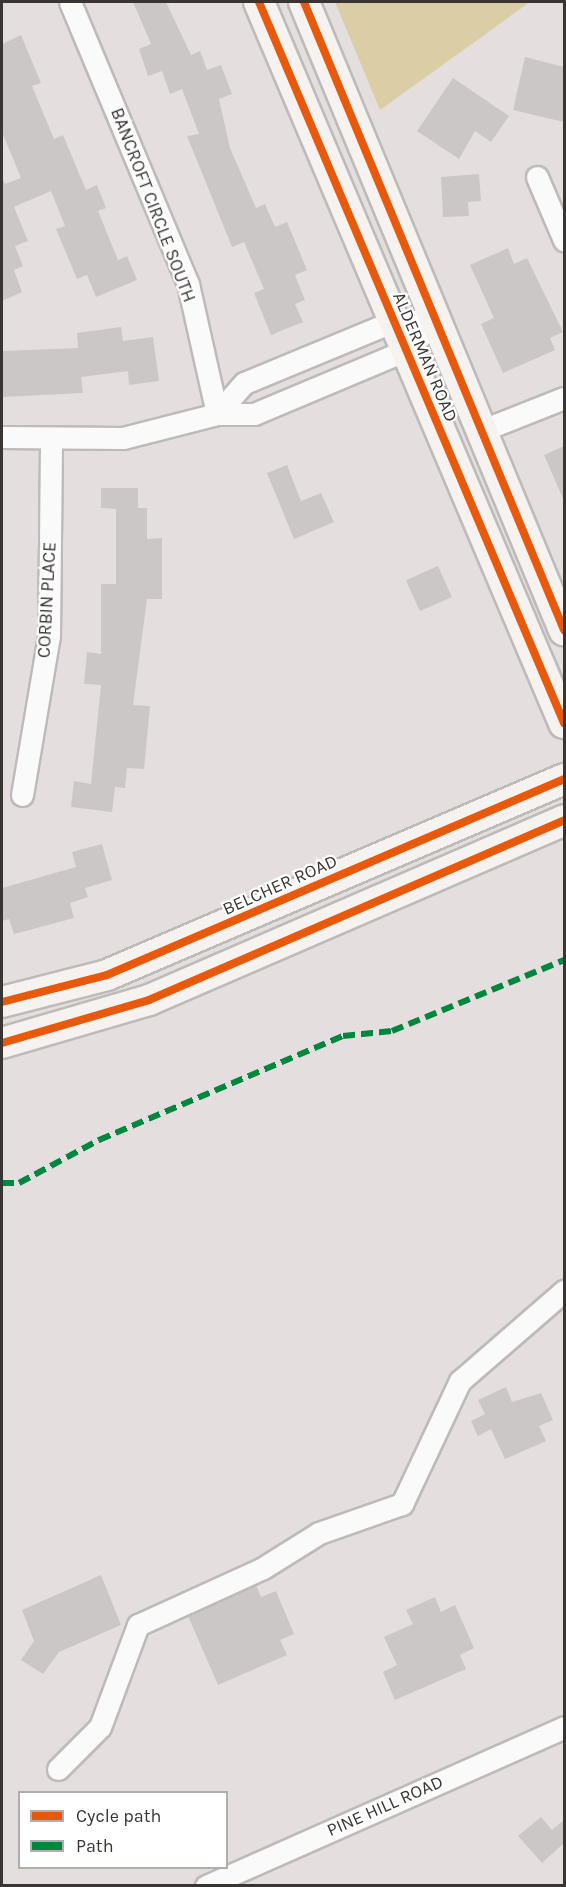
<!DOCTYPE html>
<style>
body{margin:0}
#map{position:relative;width:566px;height:1887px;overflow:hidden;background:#e4dfde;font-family:Karla,sans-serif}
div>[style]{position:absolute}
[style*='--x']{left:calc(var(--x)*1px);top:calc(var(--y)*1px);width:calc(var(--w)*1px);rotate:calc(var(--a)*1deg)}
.green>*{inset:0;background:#dbcea7}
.building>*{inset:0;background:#ccc7c7;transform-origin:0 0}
.roads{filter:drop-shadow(2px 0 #bebab9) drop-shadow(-2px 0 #bebab9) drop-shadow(0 2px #bebab9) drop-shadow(0 -2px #bebab9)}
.minor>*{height:21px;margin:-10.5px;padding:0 10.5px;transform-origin:10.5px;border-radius:10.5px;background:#fbfafa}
.secondary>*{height:30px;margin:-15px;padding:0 15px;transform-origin:15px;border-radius:15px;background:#f5f2ef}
.quiet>*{height:6px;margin-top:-3px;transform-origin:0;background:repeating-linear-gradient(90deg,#00873e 0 12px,transparent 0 18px)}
.cycleway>*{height:8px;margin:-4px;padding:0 4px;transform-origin:4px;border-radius:4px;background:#e8590c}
span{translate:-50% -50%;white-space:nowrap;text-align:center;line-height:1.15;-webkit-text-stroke:4.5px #fff;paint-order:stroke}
.street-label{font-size:18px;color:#393533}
.frame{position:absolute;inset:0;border:3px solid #393533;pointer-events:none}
.legend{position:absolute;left:18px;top:1791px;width:210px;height:78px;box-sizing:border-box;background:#fff;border:2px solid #b0aead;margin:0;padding:8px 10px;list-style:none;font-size:18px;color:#393533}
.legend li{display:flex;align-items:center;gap:12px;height:30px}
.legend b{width:30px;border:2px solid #b0aead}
</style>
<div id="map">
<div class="green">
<div style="clip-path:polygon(335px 2px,530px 2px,380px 110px)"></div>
</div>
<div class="building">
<div style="clip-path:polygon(133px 2px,166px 2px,191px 55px,200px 51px,207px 70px,221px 65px,232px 94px,219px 99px,230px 148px,256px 208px,265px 204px,275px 227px,287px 222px,307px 270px,295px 275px,305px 300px,295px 304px,303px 322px,271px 335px,254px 293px,264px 289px,244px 242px,232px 247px,187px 136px,199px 134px,182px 89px,170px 94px,162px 71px,148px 76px,139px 49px,151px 44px)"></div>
<div style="clip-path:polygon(21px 35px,41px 83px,32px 86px,54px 139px,63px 135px,86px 190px,97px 185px,106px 208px,98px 211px,118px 260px,127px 256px,137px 280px,96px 297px,87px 275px,77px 279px,56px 229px,65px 226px,51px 191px,14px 207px,28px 241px,15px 246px,23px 266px,14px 270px,22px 292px,2px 301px,2px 177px,5px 184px,21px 178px,2px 132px,2px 44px)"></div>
<div style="clip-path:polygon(525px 57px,564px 67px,564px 122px,513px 110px)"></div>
<div style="clip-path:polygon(453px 78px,509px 116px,491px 142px,475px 131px,459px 159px,417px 131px)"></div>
<div style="clip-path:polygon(479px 174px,481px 201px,468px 202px,469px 216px,443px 217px,441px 177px)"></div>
<div style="clip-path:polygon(508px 248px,514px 264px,527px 258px,563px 332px,550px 338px,555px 350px,503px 373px,481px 324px,494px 318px,470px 265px)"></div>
<div style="clip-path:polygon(121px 327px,123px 341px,153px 337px,159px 381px,129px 385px,128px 371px,81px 377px,83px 393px,3px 397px,2px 351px,78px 348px,77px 333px)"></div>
<div style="clip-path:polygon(564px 446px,564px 501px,544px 455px)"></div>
<div style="clip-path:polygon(287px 465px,301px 501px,321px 493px,334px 522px,294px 539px,267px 473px)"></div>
<div style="clip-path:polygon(101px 488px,138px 488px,138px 508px,147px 508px,147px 539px,162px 538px,162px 599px,147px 599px,133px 705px,150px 706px,144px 769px,127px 768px,125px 788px,115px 787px,112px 812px,71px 807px,74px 781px,91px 784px,101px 685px,84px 684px,87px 652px,101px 654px,101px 584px,116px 584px,116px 509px,101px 508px)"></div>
<div style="left:438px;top:566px;width:34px;height:35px;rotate:66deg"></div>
<div style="clip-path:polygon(102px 844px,112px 880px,85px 888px,88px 897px,70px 903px,74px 918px,14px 934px,9px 919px,2px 921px,2px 888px,76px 867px,72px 852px)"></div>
<div style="clip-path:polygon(506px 1387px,512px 1402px,541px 1393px,553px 1420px,539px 1426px,546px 1441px,505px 1459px,491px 1429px,478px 1436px,471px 1421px,485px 1414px,478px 1400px)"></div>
<div style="clip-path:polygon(101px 1575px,121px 1625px,59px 1652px,43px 1674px,21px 1660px,34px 1641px,22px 1610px)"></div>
<div style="clip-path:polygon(256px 1585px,261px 1597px,276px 1591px,294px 1634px,280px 1640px,287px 1655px,218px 1685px,188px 1616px)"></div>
<div style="clip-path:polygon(435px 1597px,441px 1612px,455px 1605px,474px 1648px,460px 1655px,466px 1669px,395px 1700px,383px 1672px,397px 1665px,384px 1637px,413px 1624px,406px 1610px)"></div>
<div style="clip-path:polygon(541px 1817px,552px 1830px,564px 1820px,564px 1843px,542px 1863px,518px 1836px)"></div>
</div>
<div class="roads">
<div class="minor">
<div style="--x:70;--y:2;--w:306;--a:67.3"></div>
<div style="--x:188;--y:284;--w:133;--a:77.4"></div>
<div style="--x:537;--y:177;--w:69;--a:66.8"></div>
<div style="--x:483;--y:430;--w:87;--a:-21.6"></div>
<div style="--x:2;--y:437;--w:121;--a:0.5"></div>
<div style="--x:123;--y:438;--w:97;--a:-14.3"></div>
<div style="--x:217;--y:414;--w:37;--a:0"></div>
<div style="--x:254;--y:414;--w:165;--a:-22.8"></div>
<div style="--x:406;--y:350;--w:43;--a:-44.1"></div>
<div style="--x:437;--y:320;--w:43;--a:178.7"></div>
<div style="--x:394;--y:321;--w:162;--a:157.5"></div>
<div style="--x:244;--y:383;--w:41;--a:131.1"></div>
<div style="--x:22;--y:795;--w:161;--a:-80.4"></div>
<div style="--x:49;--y:636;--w:198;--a:-89.4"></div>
<div style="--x:58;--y:1769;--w:59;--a:-45"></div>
<div style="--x:100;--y:1727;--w:109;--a:-69.6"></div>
<div style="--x:138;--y:1625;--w:137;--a:-24.5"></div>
<div style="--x:263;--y:1568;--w:66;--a:-32"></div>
<div style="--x:319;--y:1533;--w:88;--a:-19.3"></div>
<div style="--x:402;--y:1504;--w:136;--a:-64.8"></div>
<div style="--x:460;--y:1381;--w:138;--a:-40.9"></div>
<div style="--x:206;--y:1886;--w:392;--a:-23.9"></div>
</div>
<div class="secondary">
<div style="--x:259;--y:2;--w:783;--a:67.07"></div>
<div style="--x:304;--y:2;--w:680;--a:67.51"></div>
<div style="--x:2;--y:1002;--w:108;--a:-14.4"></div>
<div style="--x:107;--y:975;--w:497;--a:-23.2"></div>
<div style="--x:2;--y:1043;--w:153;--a:-16.3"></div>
<div style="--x:149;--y:1000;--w:452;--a:-23.4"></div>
</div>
</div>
<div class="quiet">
<div style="--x:2;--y:1183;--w:17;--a:0"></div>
<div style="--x:19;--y:1183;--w:91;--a:-28.3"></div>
<div style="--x:99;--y:1140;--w:265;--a:-23.1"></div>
<div style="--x:343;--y:1036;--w:49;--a:-5.8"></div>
<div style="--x:392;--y:1031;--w:186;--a:-22.4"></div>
</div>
<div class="cycleway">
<div style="--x:259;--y:2;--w:783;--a:67.07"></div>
<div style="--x:304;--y:2;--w:680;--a:67.51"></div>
<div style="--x:2;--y:1002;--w:108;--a:-14.4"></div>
<div style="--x:107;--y:975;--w:497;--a:-23.2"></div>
<div style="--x:2;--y:1043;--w:153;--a:-16.3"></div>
<div style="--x:149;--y:1000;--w:452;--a:-23.4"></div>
</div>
<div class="street-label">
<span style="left:153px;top:205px;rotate:69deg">BANCROFT CIRCLE SOUTH</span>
<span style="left:425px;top:357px;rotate:67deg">ALDERMAN ROAD</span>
<span style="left:47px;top:600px;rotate:-87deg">CORBIN PLACE</span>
<span style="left:280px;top:885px;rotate:-24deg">BELCHER ROAD</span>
<span style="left:385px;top:1806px;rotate:-24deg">PINE HILL ROAD</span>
</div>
<div class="frame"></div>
<ul class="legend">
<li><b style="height:8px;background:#e8590c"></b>Cycle path</li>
<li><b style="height:8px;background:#00873e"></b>Path</li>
</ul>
</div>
